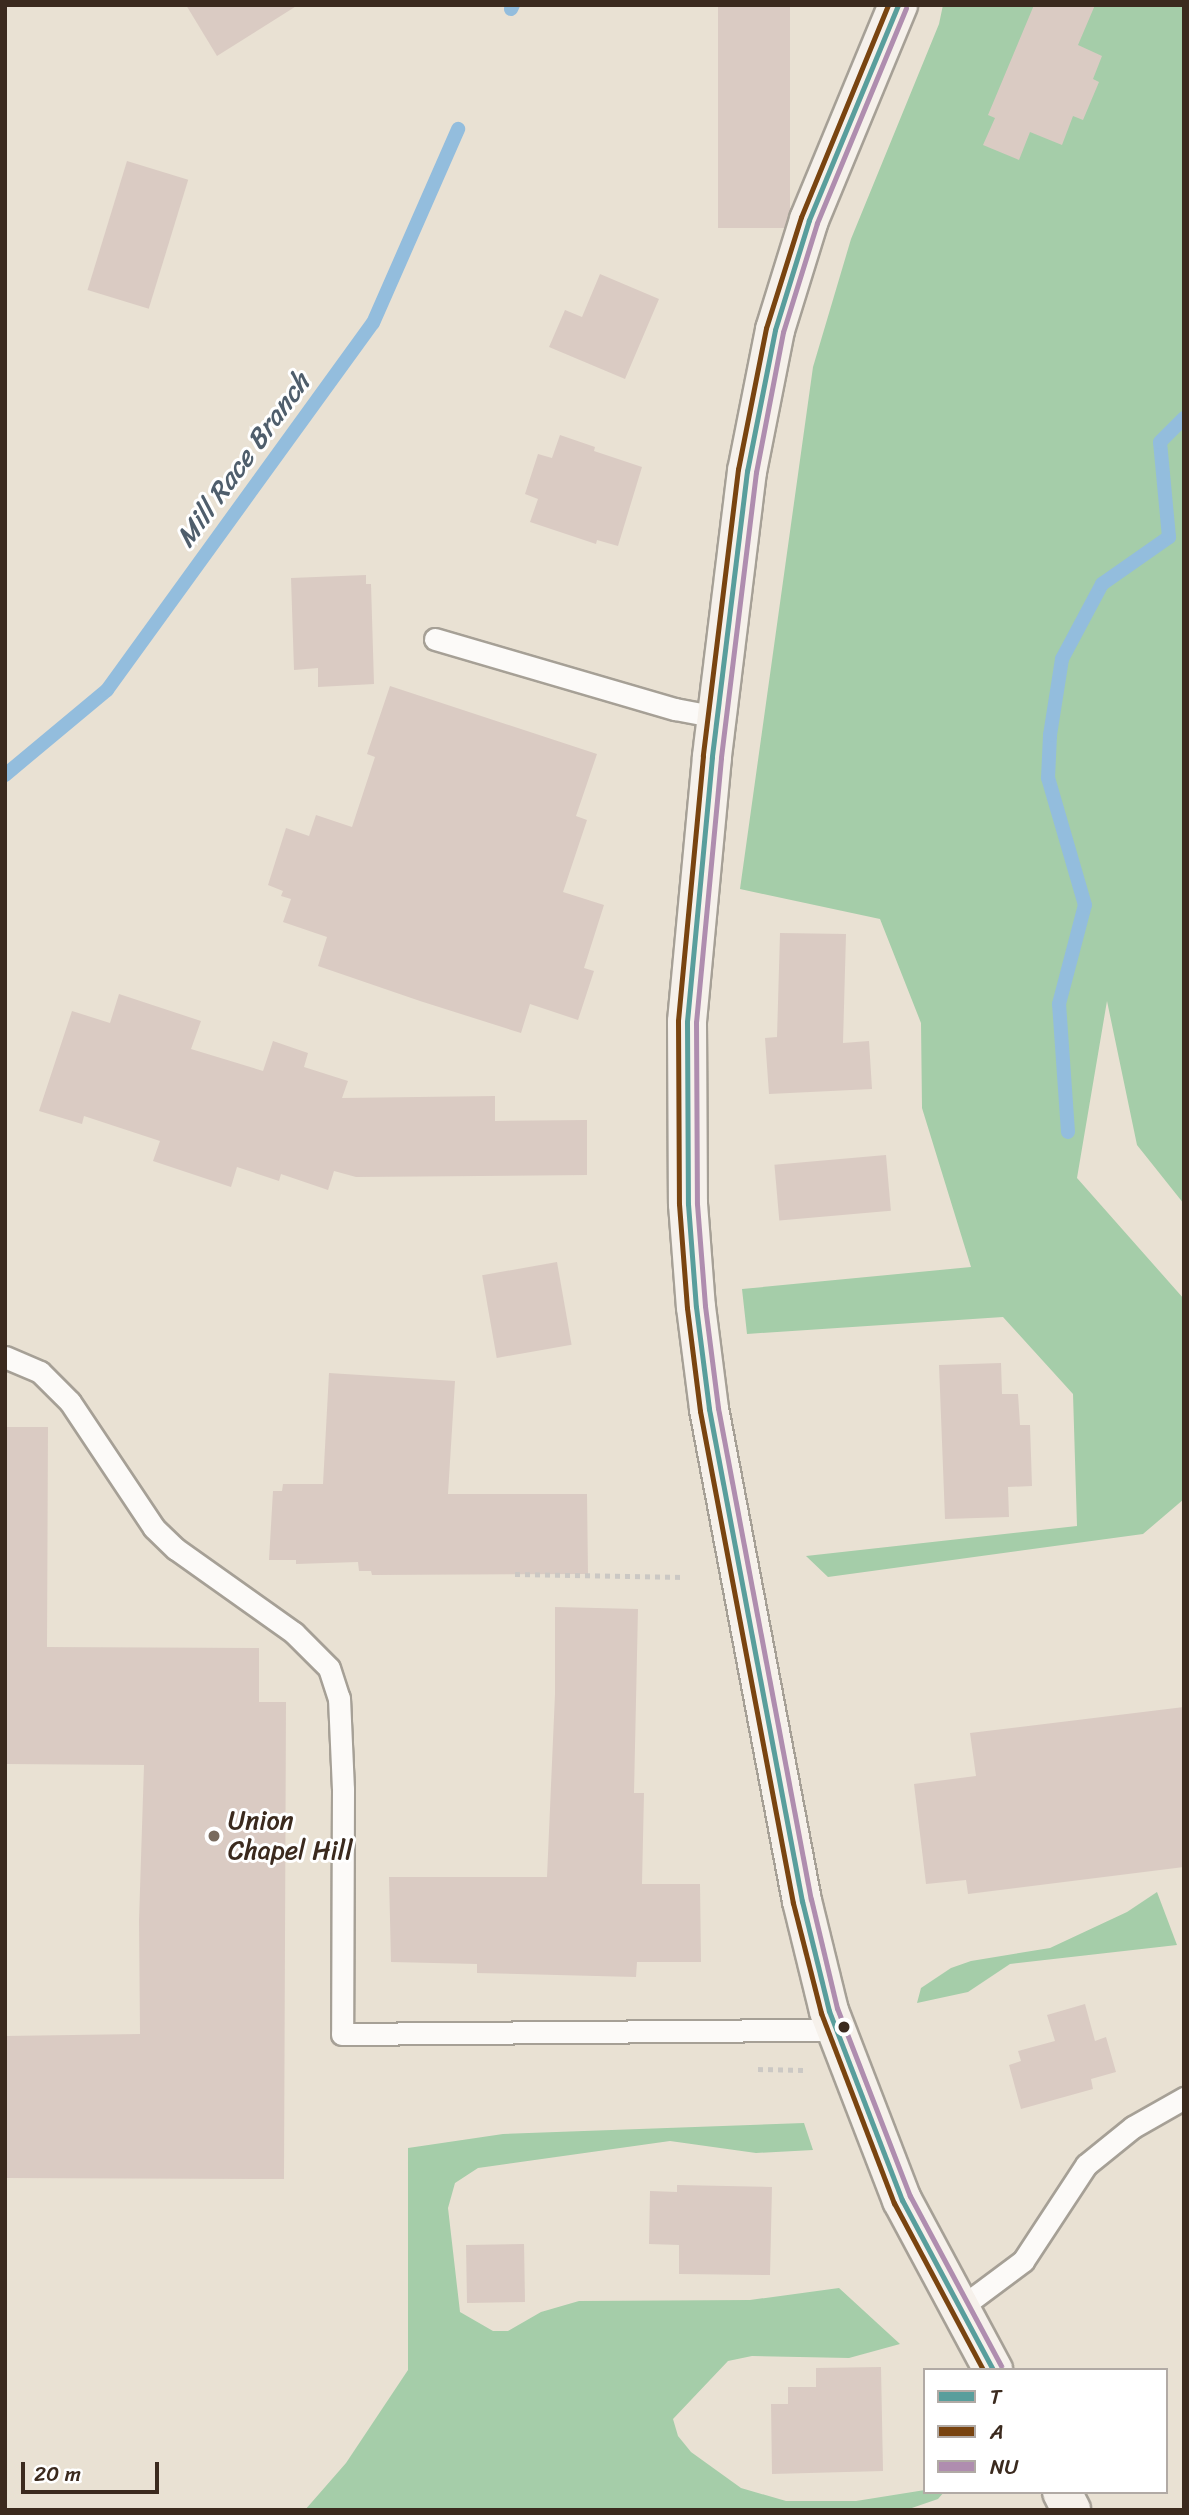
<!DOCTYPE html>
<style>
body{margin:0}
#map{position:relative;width:1189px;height:2515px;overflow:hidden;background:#e9e1d3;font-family:Sriracha,sans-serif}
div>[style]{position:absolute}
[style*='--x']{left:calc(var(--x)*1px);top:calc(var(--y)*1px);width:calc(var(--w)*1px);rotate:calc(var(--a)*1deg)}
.forest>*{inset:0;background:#a5cda9}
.stream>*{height:14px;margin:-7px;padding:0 7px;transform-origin:7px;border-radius:7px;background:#93bddd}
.building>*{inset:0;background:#dacbc3;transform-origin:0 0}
.path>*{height:4.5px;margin-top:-2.25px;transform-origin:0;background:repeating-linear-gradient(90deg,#cbc8c4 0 5px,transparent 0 10px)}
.roads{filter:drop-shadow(2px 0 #a6a096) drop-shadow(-2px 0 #a6a096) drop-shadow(0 2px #a6a096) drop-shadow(0 -2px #a6a096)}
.lane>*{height:21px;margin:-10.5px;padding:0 10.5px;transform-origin:10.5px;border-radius:10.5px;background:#fcfaf8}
.secondary>*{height:38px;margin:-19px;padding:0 19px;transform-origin:19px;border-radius:19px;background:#f6f1eb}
.bus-1>*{height:5px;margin:-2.5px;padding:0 2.5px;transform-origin:2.5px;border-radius:2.5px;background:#599e9c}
.bus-2>*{height:5px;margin:-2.5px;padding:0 2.5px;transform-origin:2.5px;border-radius:2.5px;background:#794410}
.bus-3>*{height:5px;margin:-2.5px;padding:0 2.5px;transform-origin:2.5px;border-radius:2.5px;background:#af8daf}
.dots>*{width:19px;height:19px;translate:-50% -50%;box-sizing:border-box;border:4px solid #fff;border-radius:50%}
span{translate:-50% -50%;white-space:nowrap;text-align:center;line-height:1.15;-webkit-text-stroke:6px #fff;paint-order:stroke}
.poi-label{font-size:26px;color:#3b2a1e}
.left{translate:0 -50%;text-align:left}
.water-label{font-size:28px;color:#4f5e6c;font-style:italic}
.frame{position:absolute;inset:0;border:7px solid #3b2a1e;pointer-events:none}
.legend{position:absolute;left:923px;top:2368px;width:245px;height:126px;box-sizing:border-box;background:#fff;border:2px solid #b1aaa5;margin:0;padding:9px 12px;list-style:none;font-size:21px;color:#3b2a1e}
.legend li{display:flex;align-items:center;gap:14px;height:35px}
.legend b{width:35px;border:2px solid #b1aaa5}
.scale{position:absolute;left:21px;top:2462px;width:138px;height:32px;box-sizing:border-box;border:4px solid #3b2a1e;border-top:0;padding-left:9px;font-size:21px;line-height:24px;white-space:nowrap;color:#3b2a1e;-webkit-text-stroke:5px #fff;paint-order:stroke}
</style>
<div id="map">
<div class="forest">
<div style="clip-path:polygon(943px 5px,1184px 5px,1184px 1204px,1137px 1145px,1107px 1001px,1077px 1178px,1184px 1299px,1184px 1499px,1143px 1534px,828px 1577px,806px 1556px,1077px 1526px,1073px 1394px,1003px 1317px,747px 1334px,742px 1289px,971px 1267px,922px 1108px,921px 1023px,880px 919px,740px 889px,813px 367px,851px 239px,939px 24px)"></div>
<div style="clip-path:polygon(1157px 1892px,1177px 1945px,1010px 1964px,968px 1992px,917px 2003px,921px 1988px,951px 1968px,971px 1961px,1050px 1948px,1127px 1912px)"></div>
<div style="clip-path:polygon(804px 2123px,813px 2150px,756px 2153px,670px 2141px,478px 2168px,455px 2183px,448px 2208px,460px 2312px,493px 2331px,508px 2331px,541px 2312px,579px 2301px,750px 2300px,839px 2288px,900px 2344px,849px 2358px,752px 2356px,728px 2361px,673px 2419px,678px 2436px,691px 2452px,741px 2488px,786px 2501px,856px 2501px,925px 2490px,925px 2492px,944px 2492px,938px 2499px,906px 2510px,305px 2510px,346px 2463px,408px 2370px,408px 2148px,503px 2134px)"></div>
</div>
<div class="stream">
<div style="--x:511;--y:9;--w:4;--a:-63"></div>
<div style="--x:5;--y:775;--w:133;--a:-39.8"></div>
<div style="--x:107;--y:690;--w:453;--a:-54.1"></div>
<div style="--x:373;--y:323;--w:212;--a:-66.3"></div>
<div style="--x:1068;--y:1132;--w:128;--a:-94"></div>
<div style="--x:1059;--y:1004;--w:102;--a:-75.3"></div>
<div style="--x:1085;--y:905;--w:132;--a:-106.2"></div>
<div style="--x:1048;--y:778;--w:43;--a:-87.3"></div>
<div style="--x:1050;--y:735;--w:77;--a:-81"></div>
<div style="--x:1062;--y:659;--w:85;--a:-61.9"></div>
<div style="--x:1102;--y:584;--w:82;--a:-35"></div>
<div style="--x:1169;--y:537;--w:95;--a:-95.4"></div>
<div style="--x:1160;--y:442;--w:34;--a:-45"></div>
</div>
<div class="building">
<div style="clip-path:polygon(186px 5px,298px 5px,217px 56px)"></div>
<div style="left:718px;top:5px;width:72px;height:223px"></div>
<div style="clip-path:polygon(1034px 5px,1095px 5px,1078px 45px,1102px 56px,1093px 79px,1099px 82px,1083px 120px,1073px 116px,1062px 145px,1030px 132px,1019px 160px,983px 145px,995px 118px,988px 115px)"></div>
<div style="left:127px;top:161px;width:64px;height:135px;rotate:17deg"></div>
<div style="clip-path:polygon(600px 274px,659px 299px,625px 379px,549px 347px,565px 310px,582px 317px)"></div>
<div style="clip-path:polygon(560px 435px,595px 447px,594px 451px,642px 467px,618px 546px,597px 540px,596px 544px,530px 522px,538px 499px,525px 494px,538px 454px,552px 458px)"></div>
<div style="clip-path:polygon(366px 575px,366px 584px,371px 584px,374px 684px,318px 687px,318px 668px,294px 670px,291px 578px)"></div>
<div style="clip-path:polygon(390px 686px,597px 754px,576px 816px,587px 820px,563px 892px,604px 905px,584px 968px,594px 971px,578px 1020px,530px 1004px,521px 1033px,420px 1001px,318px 966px,327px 937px,283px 922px,291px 899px,281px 896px,283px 891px,268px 885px,286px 828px,309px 836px,316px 815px,352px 827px,375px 757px,367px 754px)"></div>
<div style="clip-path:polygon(780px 933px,846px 934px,843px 1043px,869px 1041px,872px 1089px,769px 1094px,765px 1038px,777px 1037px)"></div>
<div style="clip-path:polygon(119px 994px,201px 1021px,191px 1049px,263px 1071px,273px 1041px,308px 1053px,304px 1067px,348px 1081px,342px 1098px,495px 1096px,495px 1121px,587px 1120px,587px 1175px,356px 1177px,334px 1171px,328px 1190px,281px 1174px,279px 1181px,237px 1167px,231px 1187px,153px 1161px,160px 1141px,84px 1116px,82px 1124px,39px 1111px,72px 1011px,110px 1023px)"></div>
<div style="left:886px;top:1155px;width:56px;height:112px;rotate:85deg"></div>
<div style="left:557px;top:1262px;width:84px;height:76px;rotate:80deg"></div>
<div style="clip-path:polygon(1001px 1363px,1002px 1394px,1018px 1394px,1020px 1425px,1030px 1425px,1032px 1486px,1008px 1487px,1009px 1517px,945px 1519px,939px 1365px)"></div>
<div style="clip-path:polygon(329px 1373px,455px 1381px,448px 1494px,587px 1494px,588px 1574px,372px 1575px,371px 1571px,359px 1571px,358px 1562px,296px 1564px,296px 1560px,269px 1560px,273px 1491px,282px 1491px,283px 1484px,323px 1484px)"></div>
<div style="clip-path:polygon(5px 1427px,48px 1427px,47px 1647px,259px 1648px,259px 1702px,286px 1702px,284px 2179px,5px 2178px,5px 2036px,140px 2034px,139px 1920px,144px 1765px,5px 1764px)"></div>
<div style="clip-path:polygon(555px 1607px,638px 1609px,634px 1793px,644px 1793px,642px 1884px,700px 1884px,701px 1962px,637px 1962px,636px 1977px,477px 1973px,477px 1964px,391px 1962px,389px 1877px,547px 1877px,555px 1694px)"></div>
<div style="clip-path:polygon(1184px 1707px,1184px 1867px,968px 1894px,966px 1880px,926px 1884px,914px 1784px,976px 1776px,970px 1733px)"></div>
<div style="clip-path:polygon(1085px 2004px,1095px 2041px,1106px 2037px,1116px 2072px,1091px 2079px,1093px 2089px,1021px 2109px,1009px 2065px,1021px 2061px,1018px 2051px,1055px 2041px,1047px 2015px)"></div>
<div style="clip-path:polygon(677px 2185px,772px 2187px,770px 2275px,679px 2274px,679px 2245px,649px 2244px,650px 2191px,677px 2192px)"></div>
<div style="left:524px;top:2244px;width:58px;height:58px;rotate:89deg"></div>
<div style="clip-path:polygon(881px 2367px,883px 2471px,772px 2474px,771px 2404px,788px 2404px,788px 2387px,816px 2387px,816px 2368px)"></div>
</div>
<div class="path">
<div style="--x:515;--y:1574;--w:170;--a:1"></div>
<div style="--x:758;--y:2069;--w:45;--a:1.3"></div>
</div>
<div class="roads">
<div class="lane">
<div style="--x:435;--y:639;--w:250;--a:16.3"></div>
<div style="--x:675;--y:709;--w:43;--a:10.8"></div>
<div style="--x:5;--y:1357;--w:38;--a:23"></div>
<div style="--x:40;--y:1372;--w:42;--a:45"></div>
<div style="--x:70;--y:1402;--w:151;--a:56.3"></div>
<div style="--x:154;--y:1528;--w:30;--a:44"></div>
<div style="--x:176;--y:1549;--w:145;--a:35.4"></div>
<div style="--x:294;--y:1633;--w:49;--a:45"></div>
<div style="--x:329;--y:1668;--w:32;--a:72"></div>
<div style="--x:339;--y:1698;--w:91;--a:87.5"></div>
<div style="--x:343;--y:1789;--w:245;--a:90.2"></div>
<div style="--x:342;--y:2034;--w:494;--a:-0.5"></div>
<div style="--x:960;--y:2308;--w:79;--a:-36.7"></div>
<div style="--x:1023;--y:2261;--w:115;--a:-56.7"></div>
<div style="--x:1086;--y:2165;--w:60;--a:-39"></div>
<div style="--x:1133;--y:2127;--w:59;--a:-29.6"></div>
</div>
<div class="secondary">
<div style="--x:898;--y:5;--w:233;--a:112.5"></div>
<div style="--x:809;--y:220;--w:115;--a:107.2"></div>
<div style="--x:775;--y:330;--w:144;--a:101.2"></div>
<div style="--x:747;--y:471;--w:288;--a:97"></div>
<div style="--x:712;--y:757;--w:266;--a:95.4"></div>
<div style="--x:687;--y:1022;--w:182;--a:89.7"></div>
<div style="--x:688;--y:1204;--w:103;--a:85.6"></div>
<div style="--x:696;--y:1307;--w:103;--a:82.7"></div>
<div style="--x:709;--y:1409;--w:501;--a:79.3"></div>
<div style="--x:802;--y:1901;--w:113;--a:76.2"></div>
<div style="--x:829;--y:2011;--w:203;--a:68.9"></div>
<div style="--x:902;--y:2200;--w:193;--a:61.8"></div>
<div style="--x:1062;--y:2492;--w:20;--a:63"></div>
</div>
</div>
<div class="bus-1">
<div style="--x:898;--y:5;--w:233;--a:112.5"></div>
<div style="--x:809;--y:220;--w:115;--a:107.2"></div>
<div style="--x:775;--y:330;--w:144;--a:101.2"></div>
<div style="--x:747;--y:471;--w:288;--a:97"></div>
<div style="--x:712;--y:757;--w:266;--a:95.4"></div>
<div style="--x:687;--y:1022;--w:182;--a:89.7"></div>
<div style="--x:688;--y:1204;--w:103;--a:85.6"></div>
<div style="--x:696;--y:1307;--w:103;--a:82.7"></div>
<div style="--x:709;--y:1409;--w:501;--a:79.3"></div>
<div style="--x:802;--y:1901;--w:113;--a:76.2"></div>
<div style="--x:829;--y:2011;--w:203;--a:68.9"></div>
<div style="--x:902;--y:2200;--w:193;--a:61.8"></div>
</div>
<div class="bus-2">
<div style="--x:888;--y:5;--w:229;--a:112.3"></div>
<div style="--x:801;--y:217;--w:116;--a:107.5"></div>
<div style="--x:766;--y:328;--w:144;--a:101.2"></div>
<div style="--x:738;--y:469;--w:289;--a:97"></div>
<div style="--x:703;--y:756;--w:266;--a:95.4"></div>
<div style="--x:678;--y:1021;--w:183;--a:89.7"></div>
<div style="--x:679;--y:1204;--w:104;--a:85.6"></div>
<div style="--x:687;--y:1308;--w:104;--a:82.8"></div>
<div style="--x:700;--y:1411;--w:501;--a:79.3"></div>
<div style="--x:793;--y:1903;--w:114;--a:75.7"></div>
<div style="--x:821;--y:2013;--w:204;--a:69"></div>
<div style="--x:894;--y:2203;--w:189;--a:61.9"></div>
</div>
<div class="bus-3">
<div style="--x:906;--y:8;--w:233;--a:112.5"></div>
<div style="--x:817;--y:223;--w:114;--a:107.3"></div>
<div style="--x:783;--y:332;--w:143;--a:100.9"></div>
<div style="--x:756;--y:472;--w:288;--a:97"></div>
<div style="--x:721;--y:758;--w:265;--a:95.4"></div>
<div style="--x:696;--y:1022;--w:182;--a:89.7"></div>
<div style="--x:697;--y:1204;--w:102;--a:85.5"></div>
<div style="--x:705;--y:1306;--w:103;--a:82.7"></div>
<div style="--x:718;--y:1408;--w:500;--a:79.3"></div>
<div style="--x:811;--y:1899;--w:112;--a:76.6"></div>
<div style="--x:837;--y:2008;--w:202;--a:68.8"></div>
<div style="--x:910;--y:2196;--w:193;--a:61.8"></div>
</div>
<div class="dots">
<div style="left:214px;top:1836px;background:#786a5d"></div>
<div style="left:844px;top:2027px;background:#3b2a1e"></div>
</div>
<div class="poi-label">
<span class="left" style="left:228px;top:1836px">Union<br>Chapel Hill</span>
</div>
<div class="water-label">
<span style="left:243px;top:460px;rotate:-54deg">Mill Race Branch</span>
</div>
<div class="frame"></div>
<ul class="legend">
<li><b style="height:9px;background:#599e9c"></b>T</li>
<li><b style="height:9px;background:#794410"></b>A</li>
<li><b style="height:9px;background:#af8daf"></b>NU</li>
</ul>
<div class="scale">20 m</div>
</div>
